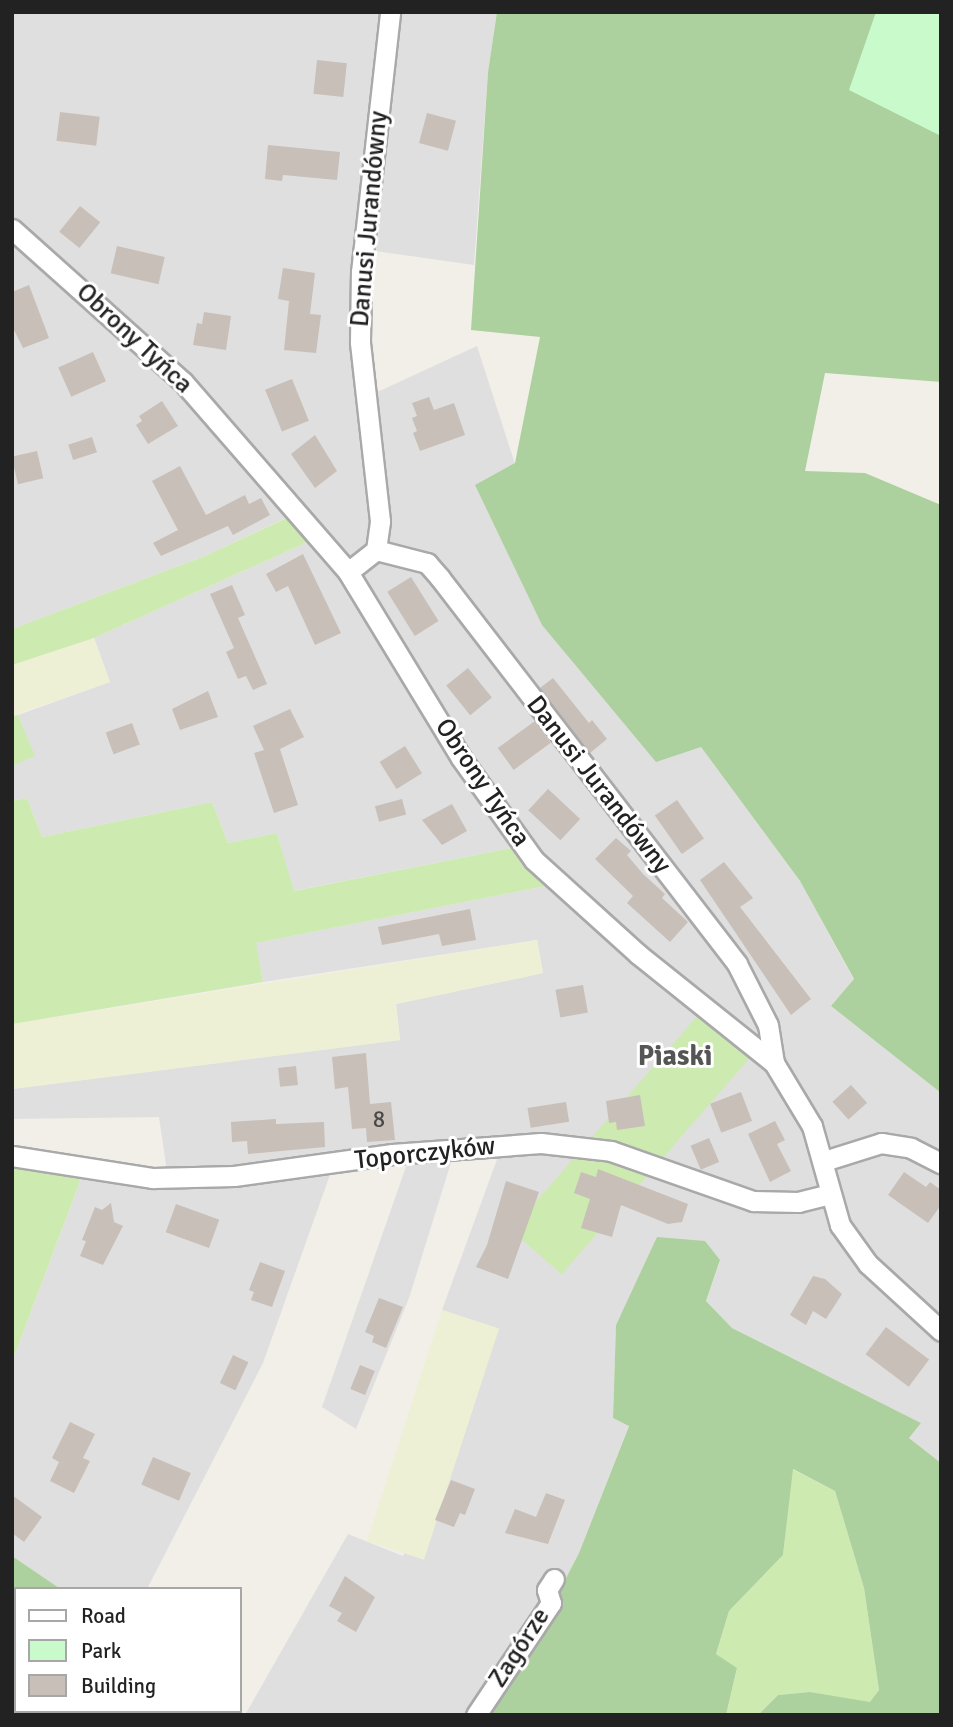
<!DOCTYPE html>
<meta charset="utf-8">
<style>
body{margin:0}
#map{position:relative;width:953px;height:1727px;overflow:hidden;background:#f2efe9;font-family:Signika,sans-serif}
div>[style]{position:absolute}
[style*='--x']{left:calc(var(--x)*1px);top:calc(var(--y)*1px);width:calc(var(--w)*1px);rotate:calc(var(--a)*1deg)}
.residential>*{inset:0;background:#e0dfdf}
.farmland>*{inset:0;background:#eef0d5;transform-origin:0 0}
.grass>*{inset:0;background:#cdebb0;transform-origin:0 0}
.forest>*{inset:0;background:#add19e}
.park>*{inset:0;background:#c8facc}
.building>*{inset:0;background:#c7bfb8;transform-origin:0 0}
.roads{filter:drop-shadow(2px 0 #a9a9a9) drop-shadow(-2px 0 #a9a9a9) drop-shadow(0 2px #a9a9a9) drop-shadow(0 -2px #a9a9a9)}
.minor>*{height:19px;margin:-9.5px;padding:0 9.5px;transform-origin:9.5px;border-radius:9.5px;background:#fff}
span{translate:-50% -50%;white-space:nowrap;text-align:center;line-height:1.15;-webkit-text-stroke:6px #fff;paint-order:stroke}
.number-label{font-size:23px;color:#4b4948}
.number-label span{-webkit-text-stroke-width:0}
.street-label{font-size:26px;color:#222}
.neighbourhood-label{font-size:28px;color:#555;font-weight:700}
.frame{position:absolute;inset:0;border:14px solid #222;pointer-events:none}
.legend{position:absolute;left:14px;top:1587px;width:228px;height:126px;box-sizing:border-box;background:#fff;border:2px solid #a7a7a7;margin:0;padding:9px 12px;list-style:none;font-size:21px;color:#222}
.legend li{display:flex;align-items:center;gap:14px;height:35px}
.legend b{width:35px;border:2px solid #a7a7a7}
</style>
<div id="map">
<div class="residential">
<div style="clip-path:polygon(12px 12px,497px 12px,488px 72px,474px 265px,368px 250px,367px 347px,373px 394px,477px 346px,515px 464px,476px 485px,701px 747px,800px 881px,854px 980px,831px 1006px,941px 1093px,941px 1463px,909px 1438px,921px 1423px,732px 1328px,706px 1301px,720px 1261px,633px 1290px,616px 1325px,613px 1418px,629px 1425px,579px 1553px,539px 1630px,481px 1715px,245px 1715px,348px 1534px,403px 1556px,499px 1329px,442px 1310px,499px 1154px,454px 1153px,409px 1298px,356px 1429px,322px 1407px,409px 1158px,331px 1172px,263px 1363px,147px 1589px,59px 1589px,12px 1556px,12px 1362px,82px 1176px,167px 1172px,159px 1117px,12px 1119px,12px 1089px,400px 1040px,396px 1004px,543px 973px,537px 940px,263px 982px,255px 943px,546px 886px,525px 869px,511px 848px,293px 891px,277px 833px,228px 843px,212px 802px,42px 837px,27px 798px,12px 801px,12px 766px,34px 756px,18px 715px,110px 682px,94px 638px,310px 541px,292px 515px,205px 556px,12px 629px)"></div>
<div style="clip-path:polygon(16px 1645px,16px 1711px,203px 1711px,12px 1715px)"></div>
</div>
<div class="farmland">
<div style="clip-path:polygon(94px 638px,110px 682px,12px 716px,12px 665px)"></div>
<div style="clip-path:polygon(537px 940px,543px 973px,396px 1004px,400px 1040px,12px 1089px,12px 1024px)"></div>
<div style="left:442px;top:1310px;width:60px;height:243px;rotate:18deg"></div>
</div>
<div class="grass">
<div style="clip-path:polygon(293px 515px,310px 541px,94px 638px,12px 665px,12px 629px,205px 556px)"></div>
<div style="clip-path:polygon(18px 715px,35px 756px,12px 766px,12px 716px)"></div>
<div style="clip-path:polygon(27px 798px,42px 837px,212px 802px,228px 843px,277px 833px,294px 891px,511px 848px,525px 869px,546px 886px,256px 943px,263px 982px,12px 1024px,12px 801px)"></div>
<div style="left:700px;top:1013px;width:67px;height:288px;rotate:41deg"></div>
<div style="clip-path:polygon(12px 1162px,82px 1176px,12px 1362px)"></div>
<div style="clip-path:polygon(792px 1469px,835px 1491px,864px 1588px,879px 1690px,870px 1703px,810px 1692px,778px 1695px,758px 1715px,726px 1715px,737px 1669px,716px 1654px,729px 1611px,783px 1555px)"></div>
</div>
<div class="forest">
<div style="clip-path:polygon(497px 12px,915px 12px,941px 46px,941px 382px,825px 373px,805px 471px,865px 473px,941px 505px,941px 1093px,831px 1006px,854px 979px,800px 881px,701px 747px,656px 762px,542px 625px,475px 485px,515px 463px,540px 337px,471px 330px,488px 72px)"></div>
<div style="clip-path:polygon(657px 1237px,705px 1241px,720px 1260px,706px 1301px,732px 1328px,921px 1423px,909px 1438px,941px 1463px,941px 1715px,758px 1715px,778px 1695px,810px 1692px,870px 1702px,879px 1690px,864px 1588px,835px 1491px,793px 1469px,783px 1555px,729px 1611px,716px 1654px,737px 1668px,726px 1715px,481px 1715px,539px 1630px,579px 1553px,629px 1426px,613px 1418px,616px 1325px)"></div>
<div style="clip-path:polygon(12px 1556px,59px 1588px,16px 1589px,12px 1650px)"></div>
</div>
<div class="park">
<div style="clip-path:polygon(876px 12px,941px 12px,941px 136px,849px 90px)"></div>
</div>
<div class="building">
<div style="left:317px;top:60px;width:30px;height:34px;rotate:6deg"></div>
<div style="left:60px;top:112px;width:40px;height:29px;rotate:7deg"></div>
<div style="left:427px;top:113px;width:30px;height:31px;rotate:15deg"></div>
<div style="clip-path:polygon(268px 145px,340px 152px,337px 180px,283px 175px,282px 181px,265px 179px)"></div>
<div style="left:80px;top:206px;width:26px;height:33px;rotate:39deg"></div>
<div style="left:117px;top:246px;width:49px;height:28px;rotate:13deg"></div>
<div style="clip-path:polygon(283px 268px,315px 273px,310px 314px,321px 315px,316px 353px,284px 350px,289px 301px,278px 299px)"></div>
<div style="clip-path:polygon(29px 285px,49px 338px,23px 348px,12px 326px,12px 292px)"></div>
<div style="clip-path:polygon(204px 312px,231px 316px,226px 350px,193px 345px,197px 323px,202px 324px)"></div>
<div style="left:93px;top:352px;width:32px;height:38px;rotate:66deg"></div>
<div style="left:292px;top:379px;width:45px;height:29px;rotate:68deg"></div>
<div style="clip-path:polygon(429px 397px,434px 410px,454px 403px,465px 435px,420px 451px,413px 433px,417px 431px,412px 418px,417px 416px,412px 403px)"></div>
<div style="clip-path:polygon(162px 401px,178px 426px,148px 444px,136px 425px,142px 421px,139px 416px)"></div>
<div style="clip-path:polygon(315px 435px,337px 471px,315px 488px,291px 454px)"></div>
<div style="left:92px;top:437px;width:16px;height:25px;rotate:72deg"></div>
<div style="left:37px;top:451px;width:28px;height:26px;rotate:77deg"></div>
<div style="clip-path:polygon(180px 466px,206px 515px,245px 495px,249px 504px,261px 498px,270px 515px,233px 535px,228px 526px,161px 556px,153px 543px,178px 530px,152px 481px)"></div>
<div style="clip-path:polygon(303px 554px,341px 633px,315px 645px,288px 586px,276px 592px,266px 574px)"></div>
<div style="left:411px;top:577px;width:52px;height:28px;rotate:58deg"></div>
<div style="clip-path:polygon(232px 585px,245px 615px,238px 618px,267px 684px,253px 690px,246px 676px,238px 679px,226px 652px,234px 648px,210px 594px)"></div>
<div style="left:468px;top:668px;width:38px;height:28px;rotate:51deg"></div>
<div style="clip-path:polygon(553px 678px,589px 723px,592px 720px,607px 739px,590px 753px,540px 688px)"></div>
<div style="clip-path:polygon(208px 691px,218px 717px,180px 730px,172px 709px)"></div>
<div style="clip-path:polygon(290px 709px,304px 737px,280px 749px,298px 805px,274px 813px,254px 753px,264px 750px,253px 726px)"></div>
<div style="left:535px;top:721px;width:27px;height:46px;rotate:54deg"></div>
<div style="left:132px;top:723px;width:23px;height:28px;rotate:70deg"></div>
<div style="left:405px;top:746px;width:32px;height:30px;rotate:58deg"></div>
<div style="left:548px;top:789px;width:44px;height:29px;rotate:43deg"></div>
<div style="left:402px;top:799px;width:16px;height:28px;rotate:75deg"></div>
<div style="left:677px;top:800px;width:47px;height:27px;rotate:55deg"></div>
<div style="clip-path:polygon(452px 804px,467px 831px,442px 845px,422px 820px)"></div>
<div style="clip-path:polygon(616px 838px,631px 851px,627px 855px,643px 874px,665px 894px,662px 898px,688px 922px,670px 942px,627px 903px,633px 896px,595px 859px)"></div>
<div style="clip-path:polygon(724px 862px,753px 898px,740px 907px,811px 999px,791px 1015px,700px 880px)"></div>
<div style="clip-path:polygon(470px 909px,476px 940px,442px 946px,439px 934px,382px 945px,378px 927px)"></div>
<div style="left:583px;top:985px;width:28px;height:28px;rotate:80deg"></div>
<div style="clip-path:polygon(366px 1053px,370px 1104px,391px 1102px,395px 1140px,367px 1142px,366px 1128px,352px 1129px,348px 1087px,335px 1089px,332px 1057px)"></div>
<div style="left:296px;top:1066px;width:19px;height:18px;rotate:84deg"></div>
<div style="left:851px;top:1085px;width:24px;height:25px;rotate:48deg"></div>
<div style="left:741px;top:1092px;width:31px;height:33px;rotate:69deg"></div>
<div style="clip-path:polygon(640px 1095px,645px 1126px,617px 1130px,616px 1122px,609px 1123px,606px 1101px)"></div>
<div style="left:566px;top:1102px;width:20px;height:39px;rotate:81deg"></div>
<div style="clip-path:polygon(276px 1119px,276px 1124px,324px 1122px,325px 1147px,248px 1154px,247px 1141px,232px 1142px,231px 1122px)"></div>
<div style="clip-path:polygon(775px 1121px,785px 1140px,777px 1144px,791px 1171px,770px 1182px,748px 1134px)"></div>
<div style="left:709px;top:1138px;width:26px;height:20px;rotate:67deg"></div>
<div style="clip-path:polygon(598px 1169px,688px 1204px,682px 1222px,668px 1224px,621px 1205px,612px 1237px,581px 1228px,590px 1199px,574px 1193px,581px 1172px,596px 1177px)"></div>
<div style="clip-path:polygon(904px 1172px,926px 1187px,930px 1182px,941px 1190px,941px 1205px,928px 1223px,888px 1195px)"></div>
<div style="clip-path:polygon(506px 1181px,539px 1192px,508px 1279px,476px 1267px,487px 1245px)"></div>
<div style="clip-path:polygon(111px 1203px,114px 1222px,123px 1226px,103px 1265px,80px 1256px,86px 1241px,82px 1240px,95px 1207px,102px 1210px)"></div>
<div style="left:176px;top:1204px;width:46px;height:30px;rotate:20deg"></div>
<div style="clip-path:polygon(260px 1262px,285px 1271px,272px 1307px,251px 1300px,254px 1292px,249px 1290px)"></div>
<div style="clip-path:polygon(813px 1276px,825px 1279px,842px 1294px,826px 1319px,813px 1311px,806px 1325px,790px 1315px)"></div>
<div style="clip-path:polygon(379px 1298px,403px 1307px,386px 1348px,372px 1342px,374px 1336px,365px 1332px)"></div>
<div style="left:886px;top:1327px;width:54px;height:34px;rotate:37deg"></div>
<div style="left:233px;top:1355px;width:17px;height:31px;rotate:25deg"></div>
<div style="left:360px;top:1365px;width:16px;height:26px;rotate:22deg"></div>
<div style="clip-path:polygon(70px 1422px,95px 1434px,83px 1458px,90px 1461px,74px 1493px,50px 1481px,59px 1462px,52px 1458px)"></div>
<div style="left:153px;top:1457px;width:41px;height:30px;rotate:23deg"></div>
<div style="clip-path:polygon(451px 1480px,475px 1489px,465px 1515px,460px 1513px,454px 1527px,435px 1520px)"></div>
<div style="clip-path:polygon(546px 1493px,565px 1500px,548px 1544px,505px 1533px,515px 1509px,536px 1517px)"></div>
<div style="clip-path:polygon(12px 1495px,42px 1517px,24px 1542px,12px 1533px)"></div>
<div style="clip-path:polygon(345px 1576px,375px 1597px,356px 1632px,337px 1621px,342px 1613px,329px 1606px)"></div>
</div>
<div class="roads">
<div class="minor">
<div style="--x:12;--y:229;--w:229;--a:41.8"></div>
<div style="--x:183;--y:382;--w:252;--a:49"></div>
<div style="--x:348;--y:572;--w:218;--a:58.7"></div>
<div style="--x:461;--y:758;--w:125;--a:54.4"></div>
<div style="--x:534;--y:860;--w:140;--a:42.1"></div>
<div style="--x:638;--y:954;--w:174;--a:38.7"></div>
<div style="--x:774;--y:1063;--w:74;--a:58.9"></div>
<div style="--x:812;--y:1126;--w:103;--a:74.2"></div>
<div style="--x:840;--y:1225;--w:48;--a:54.3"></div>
<div style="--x:868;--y:1264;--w:99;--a:42.5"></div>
<div style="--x:376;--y:550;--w:53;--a:14.3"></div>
<div style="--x:427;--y:563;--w:20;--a:49"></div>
<div style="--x:440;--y:578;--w:487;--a:52.4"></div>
<div style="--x:737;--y:964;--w:68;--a:63.1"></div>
<div style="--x:768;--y:1025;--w:38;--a:81"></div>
<div style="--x:348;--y:572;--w:36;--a:-38"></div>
<div style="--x:376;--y:550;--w:29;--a:-82"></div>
<div style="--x:380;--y:521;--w:180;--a:-96.4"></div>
<div style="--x:360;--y:342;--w:70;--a:-89.2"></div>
<div style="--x:361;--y:272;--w:262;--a:-83.6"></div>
<div style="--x:12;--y:1156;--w:143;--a:8.9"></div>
<div style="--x:153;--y:1178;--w:81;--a:-1.4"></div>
<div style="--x:234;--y:1176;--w:160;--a:-7.9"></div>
<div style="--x:392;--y:1154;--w:149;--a:-4.2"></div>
<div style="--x:541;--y:1143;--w:70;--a:6.5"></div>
<div style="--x:611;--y:1151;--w:151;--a:19.4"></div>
<div style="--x:753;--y:1201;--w:45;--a:1.3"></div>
<div style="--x:798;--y:1202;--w:33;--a:-14"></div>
<div style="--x:824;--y:1161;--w:60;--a:-17.5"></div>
<div style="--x:881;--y:1143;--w:30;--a:9"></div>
<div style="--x:911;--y:1148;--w:34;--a:27"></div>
<div style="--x:476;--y:1715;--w:135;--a:-56.2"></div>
<div style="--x:551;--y:1603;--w:14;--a:-107"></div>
<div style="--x:547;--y:1590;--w:13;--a:-58"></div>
</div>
</div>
<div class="number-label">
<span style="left:379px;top:1120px">8</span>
</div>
<div class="street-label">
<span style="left:370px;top:219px;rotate:-85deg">Danusi Jurandówny</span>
<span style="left:134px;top:339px;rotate:43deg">Obrony Tyńca</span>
<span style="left:482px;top:783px;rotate:56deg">Obrony Tyńca</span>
<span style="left:598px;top:785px;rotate:52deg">Danusi Jurandówny</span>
<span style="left:425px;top:1154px;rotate:-6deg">Toporczyków</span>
<span style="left:520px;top:1648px;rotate:-57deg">Zagórze</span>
</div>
<div class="neighbourhood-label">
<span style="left:675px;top:1056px">Piaski</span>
</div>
<div class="frame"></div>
<ul class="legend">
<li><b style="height:9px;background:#fff"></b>Road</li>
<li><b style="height:19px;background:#c8facc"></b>Park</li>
<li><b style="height:19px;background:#c7bfb8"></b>Building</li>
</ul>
</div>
